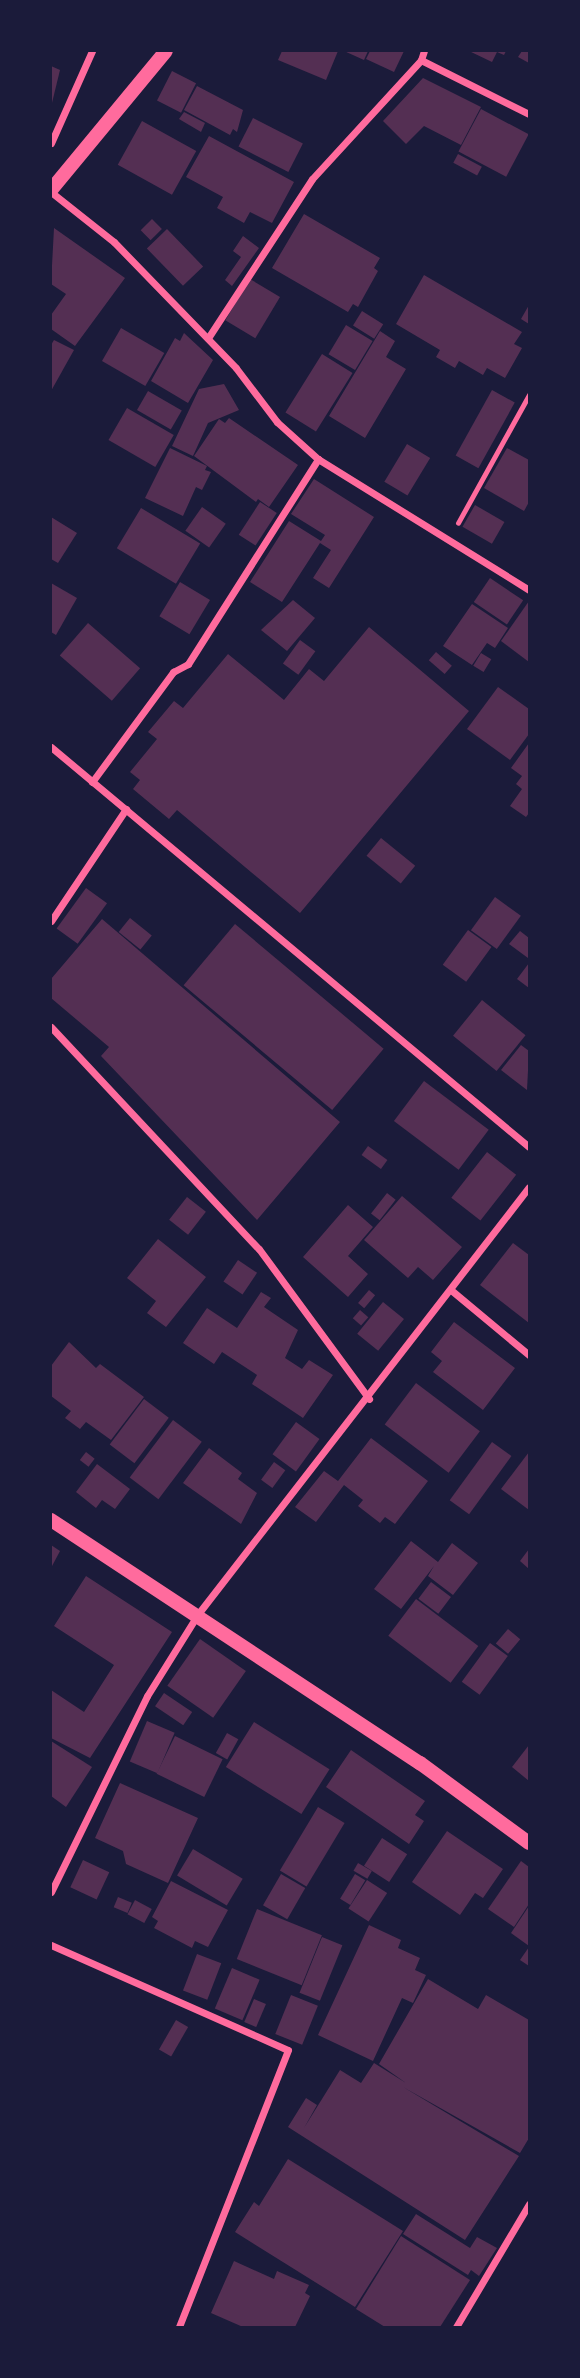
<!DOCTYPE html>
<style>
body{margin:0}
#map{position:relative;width:580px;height:2378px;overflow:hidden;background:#1b1b3a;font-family:"Nunito Sans",sans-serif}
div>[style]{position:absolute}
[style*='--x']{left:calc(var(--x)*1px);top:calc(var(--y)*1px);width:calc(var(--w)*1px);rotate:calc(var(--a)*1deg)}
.building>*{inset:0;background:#542f53;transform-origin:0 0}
.path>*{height:4.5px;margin:-2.25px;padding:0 2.25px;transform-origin:2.25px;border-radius:2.25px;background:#ff6b9d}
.minor>*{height:7px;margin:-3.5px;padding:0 3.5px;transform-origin:3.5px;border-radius:3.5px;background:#ff6b9d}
.secondary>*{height:14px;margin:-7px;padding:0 7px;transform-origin:7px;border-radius:7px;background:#ff6b9d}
span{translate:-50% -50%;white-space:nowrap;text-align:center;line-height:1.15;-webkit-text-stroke:6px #1b1b3a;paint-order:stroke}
.frame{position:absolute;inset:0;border:52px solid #1b1b3a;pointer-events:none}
</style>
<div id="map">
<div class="building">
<div style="clip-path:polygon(282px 51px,338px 51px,326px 80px,278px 60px)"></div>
<div style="clip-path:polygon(344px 51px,368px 51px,364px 60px)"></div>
<div style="clip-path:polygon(370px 51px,404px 51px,394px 72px,366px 59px)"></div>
<div style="clip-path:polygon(469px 51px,506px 51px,504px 55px,497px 52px,492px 62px)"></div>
<div style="clip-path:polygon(522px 51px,529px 51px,529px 63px,518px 57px)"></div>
<div style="clip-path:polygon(51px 66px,60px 70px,51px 107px)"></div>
<div style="left:172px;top:71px;width:27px;height:33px;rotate:27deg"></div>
<div style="clip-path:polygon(423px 78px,481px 107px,461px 145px,424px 126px,406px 144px,383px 121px)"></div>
<div style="clip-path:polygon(197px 86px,243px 110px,237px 132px,233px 129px,230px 135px,184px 110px)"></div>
<div style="left:481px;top:109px;width:54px;height:48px;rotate:28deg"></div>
<div style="clip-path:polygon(184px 112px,205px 123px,201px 132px,179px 119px)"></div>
<div style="left:253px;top:118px;width:56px;height:32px;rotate:27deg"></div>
<div style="left:142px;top:121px;width:62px;height:50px;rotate:29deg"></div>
<div style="clip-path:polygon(209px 136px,294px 182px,272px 223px,250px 212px,244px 223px,217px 208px,223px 197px,186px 177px)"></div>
<div style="left:458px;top:154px;width:27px;height:10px;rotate:28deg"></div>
<div style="clip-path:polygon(304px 214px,380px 258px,374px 268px,378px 271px,358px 307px,353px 304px,348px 312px,272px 268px)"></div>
<div style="left:152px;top:219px;width:14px;height:16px;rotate:45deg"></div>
<div style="clip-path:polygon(54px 228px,125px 278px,75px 346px,51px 329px,51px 315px,66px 294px,51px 284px)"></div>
<div style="left:167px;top:229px;width:52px;height:28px;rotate:46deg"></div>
<div style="clip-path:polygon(243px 236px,259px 248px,232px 286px,225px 280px,241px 257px,233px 251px)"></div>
<div style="clip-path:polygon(424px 275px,522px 332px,514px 344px,522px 348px,505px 378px,487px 368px,483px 375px,459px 361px,455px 368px,436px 357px,440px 350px,396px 324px)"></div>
<div style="left:250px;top:279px;width:35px;height:48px;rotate:31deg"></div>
<div style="clip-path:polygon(529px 305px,529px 324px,521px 319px)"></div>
<div style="left:362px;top:311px;width:25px;height:17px;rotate:32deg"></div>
<div style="left:346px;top:325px;width:31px;height:34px;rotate:31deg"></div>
<div style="left:121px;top:328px;width:50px;height:38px;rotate:30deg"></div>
<div style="clip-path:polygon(380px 331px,395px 341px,386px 357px,406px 369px,365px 438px,329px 416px)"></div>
<div style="clip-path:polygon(184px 333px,213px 360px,188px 403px,151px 381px,175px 338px,180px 341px)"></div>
<div style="clip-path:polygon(54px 340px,74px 350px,51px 391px,51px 345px)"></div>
<div style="left:322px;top:354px;width:36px;height:69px;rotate:32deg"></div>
<div style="clip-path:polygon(224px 384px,239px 410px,208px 423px,193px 456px,172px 446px,199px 389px)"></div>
<div style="left:492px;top:390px;width:26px;height:75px;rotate:29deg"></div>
<div style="left:148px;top:391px;width:39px;height:22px;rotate:30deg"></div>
<div style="left:127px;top:408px;width:54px;height:37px;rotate:30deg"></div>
<div style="clip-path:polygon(229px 418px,298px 465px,269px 507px,258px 499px,256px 502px,194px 456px,219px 419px,225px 423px)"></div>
<div style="left:407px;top:444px;width:27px;height:44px;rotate:31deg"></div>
<div style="clip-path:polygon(170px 448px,207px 466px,205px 470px,211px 472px,202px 490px,196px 487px,183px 516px,145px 498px)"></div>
<div style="clip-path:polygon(507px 448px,529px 460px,529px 502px,524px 511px,484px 488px)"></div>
<div style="clip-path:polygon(314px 479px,374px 517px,329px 588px,313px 578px,331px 550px,320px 543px,282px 602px,250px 582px,289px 521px,321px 541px,325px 535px,291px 514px)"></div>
<div style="left:260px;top:502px;width:20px;height:39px;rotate:33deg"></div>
<div style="left:475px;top:505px;width:34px;height:25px;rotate:30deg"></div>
<div style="left:202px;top:507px;width:29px;height:29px;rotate:35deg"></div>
<div style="left:141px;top:508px;width:69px;height:47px;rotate:31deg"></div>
<div style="clip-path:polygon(51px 517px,77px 533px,58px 563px,51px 559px)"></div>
<div style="left:490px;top:578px;width:40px;height:29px;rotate:34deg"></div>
<div style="left:180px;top:582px;width:35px;height:40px;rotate:31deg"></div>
<div style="clip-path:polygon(51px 583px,77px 598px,56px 635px,51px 632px)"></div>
<div style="clip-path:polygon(293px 600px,315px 618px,287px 651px,261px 630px)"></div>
<div style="clip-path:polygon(529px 601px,529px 662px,501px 641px)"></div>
<div style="clip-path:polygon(472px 604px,508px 628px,495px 648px,487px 643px,472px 665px,443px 646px)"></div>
<div style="left:88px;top:623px;width:69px;height:43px;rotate:41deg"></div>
<div style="clip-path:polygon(369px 627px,469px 711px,300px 913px,177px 810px,169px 819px,133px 789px,140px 780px,130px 772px,157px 739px,148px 732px,174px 701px,183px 708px,228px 654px,284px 700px,309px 669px,324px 681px)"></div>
<div style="left:300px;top:640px;width:19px;height:29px;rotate:36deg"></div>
<div style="left:436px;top:652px;width:21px;height:11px;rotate:41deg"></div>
<div style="left:481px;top:653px;width:12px;height:15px;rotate:31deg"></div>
<div style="clip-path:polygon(498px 687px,529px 709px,529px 734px,510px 760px,467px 729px)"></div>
<div style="clip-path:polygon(529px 743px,529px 813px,526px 817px,510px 806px,522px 789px,516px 784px,522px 776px,511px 768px)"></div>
<div style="left:381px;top:838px;width:44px;height:23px;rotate:39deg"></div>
<div style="left:86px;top:888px;width:26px;height:50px;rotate:36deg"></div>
<div style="left:495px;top:897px;width:32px;height:41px;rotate:36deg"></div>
<div style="left:130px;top:918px;width:28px;height:18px;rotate:39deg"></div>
<div style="clip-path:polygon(102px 919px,340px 1122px,257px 1220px,101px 1056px,109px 1047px,51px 998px,51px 979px)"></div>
<div style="left:235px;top:924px;width:194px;height:80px;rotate:40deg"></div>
<div style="left:468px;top:930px;width:29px;height:43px;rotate:36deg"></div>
<div style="clip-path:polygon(520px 931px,529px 938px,528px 958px,509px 944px)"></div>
<div style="clip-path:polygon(529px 963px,529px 988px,517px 979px)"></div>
<div style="left:482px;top:1000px;width:56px;height:46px;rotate:39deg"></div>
<div style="clip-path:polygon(521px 1045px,529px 1051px,527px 1090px,501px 1070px)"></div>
<div style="left:424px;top:1081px;width:81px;height:50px;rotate:37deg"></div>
<div style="left:368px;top:1146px;width:24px;height:11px;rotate:36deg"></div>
<div style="left:487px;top:1152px;width:37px;height:58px;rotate:38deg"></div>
<div style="left:387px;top:1193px;width:11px;height:26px;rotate:38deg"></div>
<div style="clip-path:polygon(402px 1196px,462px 1247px,433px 1280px,418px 1267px,408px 1278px,364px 1240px)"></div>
<div style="left:187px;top:1197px;width:24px;height:29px;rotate:38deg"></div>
<div style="clip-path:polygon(348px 1205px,373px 1227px,348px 1256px,368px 1274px,348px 1297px,303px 1257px)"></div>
<div style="clip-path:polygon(158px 1239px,206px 1277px,166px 1327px,147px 1313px,156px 1301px,127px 1278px)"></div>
<div style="clip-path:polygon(513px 1243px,529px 1255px,529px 1323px,480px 1285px)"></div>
<div style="left:238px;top:1260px;width:23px;height:26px;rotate:34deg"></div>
<div style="left:369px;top:1290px;width:8px;height:17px;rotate:40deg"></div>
<div style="clip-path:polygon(261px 1292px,271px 1298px,264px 1307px,298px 1330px,285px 1358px,302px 1369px,309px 1360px,333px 1375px,303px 1418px,252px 1384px,257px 1375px,222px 1352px,214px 1364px,183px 1343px,207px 1308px,237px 1328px)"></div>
<div style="left:383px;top:1302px;width:27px;height:41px;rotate:39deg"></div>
<div style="left:360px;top:1310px;width:11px;height:11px;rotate:41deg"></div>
<div style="clip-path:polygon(454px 1322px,515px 1368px,483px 1410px,433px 1372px,442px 1361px,431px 1352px)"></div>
<div style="clip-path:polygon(69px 1342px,96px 1368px,100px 1364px,144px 1397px,111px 1440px,86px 1422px,80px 1429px,65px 1418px,71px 1411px,51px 1396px,51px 1366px)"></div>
<div style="left:416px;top:1383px;width:80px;height:52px;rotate:37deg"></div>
<div style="left:144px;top:1399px;width:31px;height:57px;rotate:37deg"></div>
<div style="left:173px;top:1420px;width:36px;height:72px;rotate:37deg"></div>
<div style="left:296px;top:1422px;width:29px;height:40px;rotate:36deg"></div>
<div style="clip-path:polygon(371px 1438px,428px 1481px,395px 1524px,385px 1517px,380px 1523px,358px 1506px,363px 1500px,344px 1485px,316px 1522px,295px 1507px,324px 1471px,338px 1481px)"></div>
<div style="left:492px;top:1442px;width:24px;height:72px;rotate:36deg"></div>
<div style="clip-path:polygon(209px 1448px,242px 1473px,238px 1479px,257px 1493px,241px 1524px,183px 1483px)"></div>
<div style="left:86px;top:1452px;width:11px;height:10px;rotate:38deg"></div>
<div style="clip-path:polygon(529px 1452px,529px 1510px,501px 1489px)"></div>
<div style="left:274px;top:1462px;width:14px;height:22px;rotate:36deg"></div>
<div style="clip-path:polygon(97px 1464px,130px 1489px,115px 1509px,102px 1500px,96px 1508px,76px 1492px)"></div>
<div style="clip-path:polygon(411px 1541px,438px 1562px,452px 1543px,478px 1563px,453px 1595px,428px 1576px,434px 1566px,401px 1609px,374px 1589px)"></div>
<div style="clip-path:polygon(51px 1545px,60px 1551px,51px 1568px)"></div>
<div style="clip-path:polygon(529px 1549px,529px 1569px,520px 1561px)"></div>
<div style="clip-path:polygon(86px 1576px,172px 1632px,90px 1758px,51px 1738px,51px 1690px,84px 1712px,114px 1665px,54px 1626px)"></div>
<div style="left:431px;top:1582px;width:25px;height:21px;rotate:37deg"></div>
<div style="left:416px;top:1599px;width:78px;height:46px;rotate:37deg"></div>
<div style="left:508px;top:1629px;width:16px;height:19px;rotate:40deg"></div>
<div style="left:200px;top:1639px;width:56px;height:57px;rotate:35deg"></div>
<div style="left:490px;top:1643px;width:22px;height:48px;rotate:36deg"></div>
<div style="left:164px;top:1693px;width:34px;height:16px;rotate:34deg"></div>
<div style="left:147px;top:1721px;width:30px;height:44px;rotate:23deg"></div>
<div style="left:254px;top:1722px;width:89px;height:53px;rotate:32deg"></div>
<div style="left:227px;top:1733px;width:13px;height:23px;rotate:29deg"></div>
<div style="left:175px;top:1736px;width:53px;height:42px;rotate:26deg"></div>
<div style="clip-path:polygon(51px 1741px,92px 1767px,66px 1807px,51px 1796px)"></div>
<div style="clip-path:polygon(529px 1745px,529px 1781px,512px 1767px)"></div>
<div style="clip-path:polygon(351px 1750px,425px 1801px,415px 1815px,424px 1821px,409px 1844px,326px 1787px)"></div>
<div style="clip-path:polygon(120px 1783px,198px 1818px,168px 1883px,126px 1864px,123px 1851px,95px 1838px)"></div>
<div style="left:318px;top:1807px;width:31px;height:74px;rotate:31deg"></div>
<div style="clip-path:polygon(447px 1831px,503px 1869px,483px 1898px,475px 1893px,460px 1915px,412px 1882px)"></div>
<div style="left:382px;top:1838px;width:30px;height:33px;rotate:33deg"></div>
<div style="left:193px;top:1849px;width:58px;height:31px;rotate:31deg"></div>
<div style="left:83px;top:1860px;width:29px;height:30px;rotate:25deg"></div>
<div style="clip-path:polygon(521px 1861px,529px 1867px,529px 1904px,514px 1927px,488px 1909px)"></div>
<div style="left:358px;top:1863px;width:16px;height:9px;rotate:30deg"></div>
<div style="left:281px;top:1874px;width:28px;height:36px;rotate:30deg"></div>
<div style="left:355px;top:1874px;width:12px;height:29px;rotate:31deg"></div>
<div style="left:367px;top:1880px;width:24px;height:34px;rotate:33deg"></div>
<div style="clip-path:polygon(171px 1881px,228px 1910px,208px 1947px,195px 1941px,192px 1948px,154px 1928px,158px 1921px,152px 1917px)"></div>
<div style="left:118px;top:1897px;width:15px;height:11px;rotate:23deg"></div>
<div style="left:135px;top:1900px;width:19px;height:16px;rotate:28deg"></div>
<div style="clip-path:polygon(529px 1906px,529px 1946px,511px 1933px)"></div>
<div style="left:257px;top:1909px;width:70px;height:54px;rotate:22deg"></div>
<div style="clip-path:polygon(369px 1925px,401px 1940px,398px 1948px,420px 1958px,415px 1970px,426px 1975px,413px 2003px,402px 1998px,373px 2061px,318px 2035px)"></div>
<div style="left:322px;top:1937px;width:22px;height:60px;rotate:22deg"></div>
<div style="clip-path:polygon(529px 1947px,529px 1966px,520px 1960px)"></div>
<div style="left:197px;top:1954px;width:26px;height:39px;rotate:21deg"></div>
<div style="left:232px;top:1968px;width:30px;height:44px;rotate:23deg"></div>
<div style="clip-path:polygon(428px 1979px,478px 2009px,486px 1995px,529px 2020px,529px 2138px,520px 2153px,403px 2087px,519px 2156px,465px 2240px,288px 2127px,306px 2098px,317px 2105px,304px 2128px,340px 2070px,361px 2083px,374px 2063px,406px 2083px,379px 2064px)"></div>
<div style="left:291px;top:1995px;width:29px;height:42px;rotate:22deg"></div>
<div style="left:254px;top:1999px;width:13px;height:25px;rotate:23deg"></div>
<div style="left:176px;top:2020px;width:14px;height:34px;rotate:30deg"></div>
<div style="clip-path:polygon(288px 2159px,403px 2231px,355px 2307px,235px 2232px,254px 2202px,259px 2206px)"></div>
<div style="clip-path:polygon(416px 2214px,470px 2248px,477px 2237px,497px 2248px,479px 2276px,471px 2270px,468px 2275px,403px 2234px)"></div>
<div style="clip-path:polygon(401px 2236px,470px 2280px,440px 2327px,385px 2327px,356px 2309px)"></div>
<div style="clip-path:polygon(234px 2261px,274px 2279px,277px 2271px,309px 2285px,305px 2293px,310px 2296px,295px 2327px,243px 2327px,211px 2313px)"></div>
</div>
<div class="path">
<div style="--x:458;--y:523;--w:146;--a:-61"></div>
</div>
<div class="minor">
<div style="--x:421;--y:60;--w:121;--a:26.6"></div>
<div style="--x:51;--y:143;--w:101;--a:-66"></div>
<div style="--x:51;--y:192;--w:80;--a:38.4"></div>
<div style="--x:114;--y:242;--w:175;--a:45.9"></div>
<div style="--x:236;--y:368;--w:68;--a:52.8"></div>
<div style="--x:277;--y:422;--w:55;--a:42.1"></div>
<div style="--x:318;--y:459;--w:248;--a:31.8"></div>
<div style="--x:208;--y:338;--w:190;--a:-56.8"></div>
<div style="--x:312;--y:179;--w:161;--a:-47.5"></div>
<div style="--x:421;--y:60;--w:9;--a:-72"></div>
<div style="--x:51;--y:747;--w:623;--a:39.92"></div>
<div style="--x:92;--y:782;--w:137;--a:-53.6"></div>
<div style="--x:173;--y:672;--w:17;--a:-28"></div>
<div style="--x:188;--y:664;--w:243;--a:-57.6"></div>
<div style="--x:51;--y:921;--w:135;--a:-56.2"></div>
<div style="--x:51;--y:1027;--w:304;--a:46.9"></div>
<div style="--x:259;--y:1249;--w:186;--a:53.7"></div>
<div style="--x:451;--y:1290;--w:102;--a:39.8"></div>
<div style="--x:51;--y:1892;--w:218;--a:-63.9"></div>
<div style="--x:147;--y:1696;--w:97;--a:-58.1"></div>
<div style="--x:198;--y:1614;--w:540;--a:-52.22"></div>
<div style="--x:51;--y:1945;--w:259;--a:23.9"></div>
<div style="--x:288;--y:2050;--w:298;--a:111.5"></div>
<div style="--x:456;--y:2327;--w:143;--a:-59.3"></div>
</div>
<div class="secondary">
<div style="--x:51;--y:190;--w:180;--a:-50.4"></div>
<div style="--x:51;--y:1520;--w:442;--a:33.4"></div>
<div style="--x:420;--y:1763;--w:135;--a:36.3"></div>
</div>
<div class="frame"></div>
</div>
